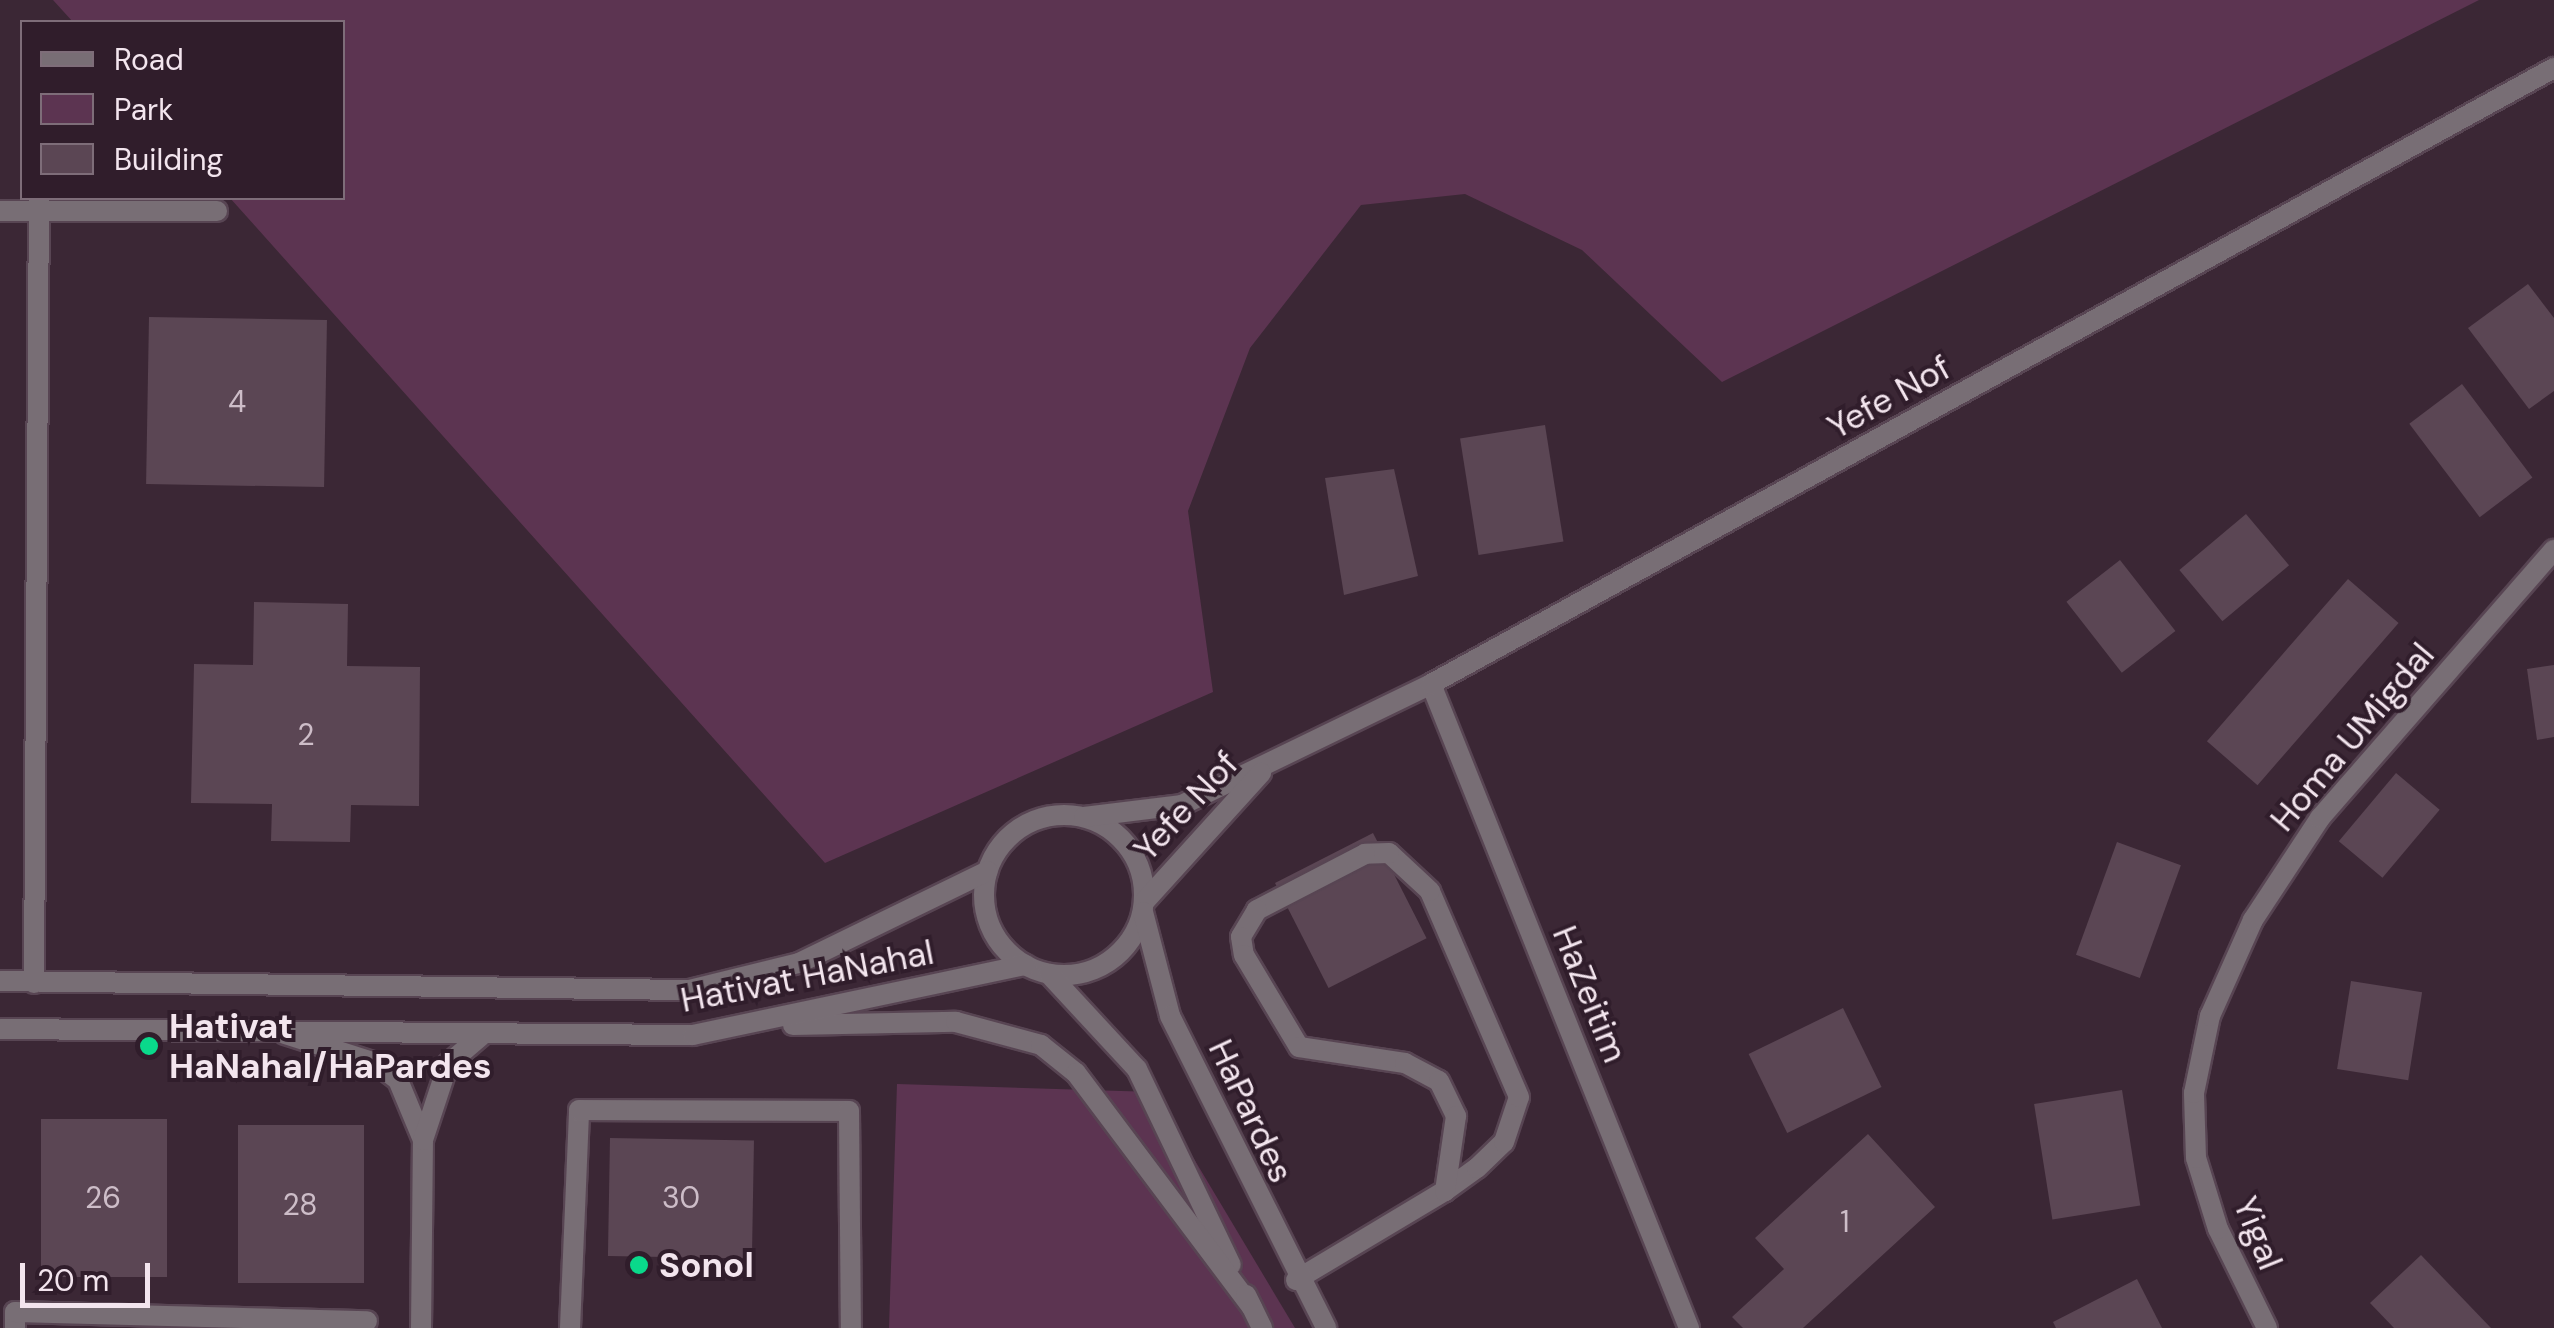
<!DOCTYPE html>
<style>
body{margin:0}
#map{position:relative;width:2554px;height:1328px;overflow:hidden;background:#3b2735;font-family:"DM Sans",sans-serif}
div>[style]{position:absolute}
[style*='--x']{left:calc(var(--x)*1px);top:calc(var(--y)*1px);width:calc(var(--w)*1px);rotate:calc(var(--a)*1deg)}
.green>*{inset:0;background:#5c3451}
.building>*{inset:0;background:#5b4654;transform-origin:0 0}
.roads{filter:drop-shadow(2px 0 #584553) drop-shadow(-2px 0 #584553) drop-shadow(0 2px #584553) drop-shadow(0 -2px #584553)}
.service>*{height:20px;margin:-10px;padding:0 10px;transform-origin:10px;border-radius:10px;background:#786e75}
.minor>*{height:20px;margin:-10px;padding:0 10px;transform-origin:10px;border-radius:10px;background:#786e75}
.tertiary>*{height:20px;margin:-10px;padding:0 10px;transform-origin:10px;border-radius:10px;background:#786e75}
.tertiary>.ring{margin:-10px;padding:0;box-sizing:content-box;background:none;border:20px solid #786e75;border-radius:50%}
.dots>*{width:28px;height:28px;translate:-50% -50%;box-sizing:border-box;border:5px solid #301d2b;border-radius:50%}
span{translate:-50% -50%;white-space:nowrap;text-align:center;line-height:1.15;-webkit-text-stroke:8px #301d2b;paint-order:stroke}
.number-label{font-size:30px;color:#cdbdc8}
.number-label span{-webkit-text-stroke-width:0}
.street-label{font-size:35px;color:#f3e5ee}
.poi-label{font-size:35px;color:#f3e5ee;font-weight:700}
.left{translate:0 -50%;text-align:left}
.legend{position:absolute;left:20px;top:20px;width:325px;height:180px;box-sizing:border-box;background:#301d2b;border:2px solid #7e6d79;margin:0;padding:12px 18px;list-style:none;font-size:30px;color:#f3e5ee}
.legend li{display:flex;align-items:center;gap:20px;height:50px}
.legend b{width:50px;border:2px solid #7e6d79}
.scale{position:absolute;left:20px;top:1263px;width:130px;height:45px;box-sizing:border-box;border:5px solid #f3e5ee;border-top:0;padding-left:12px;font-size:30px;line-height:35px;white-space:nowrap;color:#f3e5ee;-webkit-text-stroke:8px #301d2b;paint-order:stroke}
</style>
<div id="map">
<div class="green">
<div style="clip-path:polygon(53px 0,2479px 0,1722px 382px,1582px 250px,1465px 194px,1361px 205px,1250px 348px,1188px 511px,1213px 692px,825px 863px,230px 198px,342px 198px,342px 22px,73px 22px)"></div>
<div style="clip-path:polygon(897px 1084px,1154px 1092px,1295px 1328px,889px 1328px)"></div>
</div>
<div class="building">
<div style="clip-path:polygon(2528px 284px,2554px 318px,2554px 391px,2529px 409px,2468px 328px)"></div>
<div style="left:149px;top:317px;width:178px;height:167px;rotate:1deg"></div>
<div style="left:2462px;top:384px;width:117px;height:66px;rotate:53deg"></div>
<div style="left:1545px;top:425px;width:118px;height:86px;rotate:81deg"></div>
<div style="clip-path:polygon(1394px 469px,1418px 576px,1344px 595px,1325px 478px)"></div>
<div style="left:2246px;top:514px;width:67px;height:87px;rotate:50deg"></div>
<div style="left:2120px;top:560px;width:90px;height:68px;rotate:52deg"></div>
<div style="left:2348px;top:579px;width:67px;height:215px;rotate:41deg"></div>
<div style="clip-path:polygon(254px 602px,348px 604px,347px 666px,420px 667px,419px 806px,351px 805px,350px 842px,271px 841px,272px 804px,191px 803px,194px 664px,253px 665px)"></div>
<div style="clip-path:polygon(2554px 665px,2554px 737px,2537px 740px,2527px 669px)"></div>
<div style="left:2396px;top:773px;width:57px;height:89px;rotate:40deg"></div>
<div style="left:1373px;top:833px;width:118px;height:110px;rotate:63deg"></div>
<div style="left:2117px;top:842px;width:68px;height:120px;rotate:20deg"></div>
<div style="left:2351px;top:981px;width:72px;height:89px;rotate:9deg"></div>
<div style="left:1843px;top:1008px;width:88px;height:105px;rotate:64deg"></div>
<div style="left:2122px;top:1090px;width:117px;height:89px;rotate:81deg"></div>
<div style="left:41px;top:1119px;width:126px;height:158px"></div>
<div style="left:238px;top:1125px;width:126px;height:158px"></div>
<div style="clip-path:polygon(1868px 1134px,1935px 1207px,1803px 1328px,1743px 1328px,1732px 1317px,1784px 1269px,1755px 1238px)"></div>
<div style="left:610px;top:1138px;width:144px;height:118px;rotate:1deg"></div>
<div style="clip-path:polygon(2421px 1255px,2491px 1328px,2394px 1328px,2370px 1303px)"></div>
<div style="clip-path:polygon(2137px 1279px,2162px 1328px,2056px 1328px,2053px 1322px)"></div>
</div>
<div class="roads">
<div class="service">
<div style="--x:1296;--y:1280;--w:174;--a:-30.9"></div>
<div style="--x:1445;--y:1191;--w:39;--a:-36"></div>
<div style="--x:1477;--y:1168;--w:37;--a:-44"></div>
<div style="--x:1504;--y:1142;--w:47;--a:-71.6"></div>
<div style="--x:1519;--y:1097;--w:224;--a:-113.4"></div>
<div style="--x:1430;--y:891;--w:56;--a:-137.2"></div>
<div style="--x:1389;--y:853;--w:24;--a:178"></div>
<div style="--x:1365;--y:854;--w:122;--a:152.6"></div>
<div style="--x:1257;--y:910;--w:31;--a:121"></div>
<div style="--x:1241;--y:937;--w:18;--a:81"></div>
<div style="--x:1244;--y:955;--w:107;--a:59.1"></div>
<div style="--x:1299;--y:1047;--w:107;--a:8.6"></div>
<div style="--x:1405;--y:1063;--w:38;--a:28"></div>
<div style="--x:1439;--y:1081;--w:39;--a:64"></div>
<div style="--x:1456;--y:1116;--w:76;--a:98.3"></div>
<div style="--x:15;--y:1328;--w:16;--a:-90"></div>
<div style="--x:15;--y:1312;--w:352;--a:1.5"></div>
<div style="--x:570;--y:1328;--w:218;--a:-87.6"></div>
<div style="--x:579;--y:1110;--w:270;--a:0.2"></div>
<div style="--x:849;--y:1111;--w:217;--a:89.5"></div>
</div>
<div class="minor">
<div style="--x:0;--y:211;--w:217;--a:0"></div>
<div style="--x:1431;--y:684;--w:694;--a:68.17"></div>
<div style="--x:34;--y:983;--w:785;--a:-89.64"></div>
<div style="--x:285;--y:1034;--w:96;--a:17.7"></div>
<div style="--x:376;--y:1063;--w:28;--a:38"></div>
<div style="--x:398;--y:1080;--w:65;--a:67.4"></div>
<div style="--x:421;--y:1328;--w:188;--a:-89.4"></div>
<div style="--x:423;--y:1140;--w:80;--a:-71.8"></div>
<div style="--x:448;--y:1064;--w:43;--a:-40.3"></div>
<div style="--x:2267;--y:1328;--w:110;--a:-116.3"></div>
<div style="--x:2218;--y:1229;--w:74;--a:-107.2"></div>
<div style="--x:2196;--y:1158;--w:65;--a:-91.8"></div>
<div style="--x:2194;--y:1093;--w:79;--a:-78.3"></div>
<div style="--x:2210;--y:1016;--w:105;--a:-65.9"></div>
<div style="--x:2253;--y:920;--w:122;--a:-56.7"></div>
<div style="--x:2320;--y:818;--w:356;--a:-48.9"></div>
</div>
<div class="tertiary">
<div class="ring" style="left:984px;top:815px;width:140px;height:140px"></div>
<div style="--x:1084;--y:817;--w:99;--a:-7"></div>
<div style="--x:1182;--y:805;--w:277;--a:-25.9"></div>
<div style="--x:1431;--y:684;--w:1281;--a:-28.75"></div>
<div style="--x:1145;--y:901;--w:173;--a:-47.8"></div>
<div style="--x:1143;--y:912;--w:107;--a:75.4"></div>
<div style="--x:1170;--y:1016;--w:349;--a:63.4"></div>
<div style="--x:1049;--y:974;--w:129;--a:47.2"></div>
<div style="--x:1137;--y:1069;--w:217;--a:64.4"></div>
<div style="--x:0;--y:981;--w:689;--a:0.75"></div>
<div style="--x:689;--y:990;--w:113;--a:-13.8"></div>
<div style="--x:799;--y:963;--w:210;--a:-26"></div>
<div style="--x:793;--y:1025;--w:163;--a:-1.1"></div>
<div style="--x:956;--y:1022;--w:88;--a:15.1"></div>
<div style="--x:1041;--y:1045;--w:45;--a:38.7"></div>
<div style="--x:1076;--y:1073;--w:293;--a:53.1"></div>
<div style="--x:0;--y:1029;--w:693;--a:0.5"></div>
<div style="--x:693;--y:1035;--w:340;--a:-11.9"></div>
<div style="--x:1246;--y:1295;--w:37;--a:64"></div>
</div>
</div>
<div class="dots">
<div style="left:149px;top:1046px;background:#0ad98b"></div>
<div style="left:639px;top:1265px;background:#0ad98b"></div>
</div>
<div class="number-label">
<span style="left:237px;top:402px">4</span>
<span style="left:306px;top:735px">2</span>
<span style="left:103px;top:1198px">26</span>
<span style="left:681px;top:1198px">30</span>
<span style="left:300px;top:1205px">28</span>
<span style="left:1845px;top:1222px">1</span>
</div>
<div class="street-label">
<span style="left:1889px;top:397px;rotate:-29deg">Yefe Nof</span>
<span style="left:2352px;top:737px;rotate:-50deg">Homa UMigdal</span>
<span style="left:1186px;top:806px;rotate:-47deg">Yefe Nof</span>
<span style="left:807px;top:976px;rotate:-11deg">Hativat HaNahal</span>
<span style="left:1590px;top:994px;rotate:68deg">HaZeitim</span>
<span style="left:1251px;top:1111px;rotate:65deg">HaPardes</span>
<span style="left:2258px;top:1233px;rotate:68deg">Yigal</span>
</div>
<div class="poi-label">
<span class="left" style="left:169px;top:1046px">Hativat<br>HaNahal/HaPardes</span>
<span class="left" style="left:659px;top:1265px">Sonol</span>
</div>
<ul class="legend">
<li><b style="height:12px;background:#786e75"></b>Road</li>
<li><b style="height:28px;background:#5c3451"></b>Park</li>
<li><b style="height:28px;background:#5b4654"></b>Building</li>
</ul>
<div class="scale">20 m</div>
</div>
